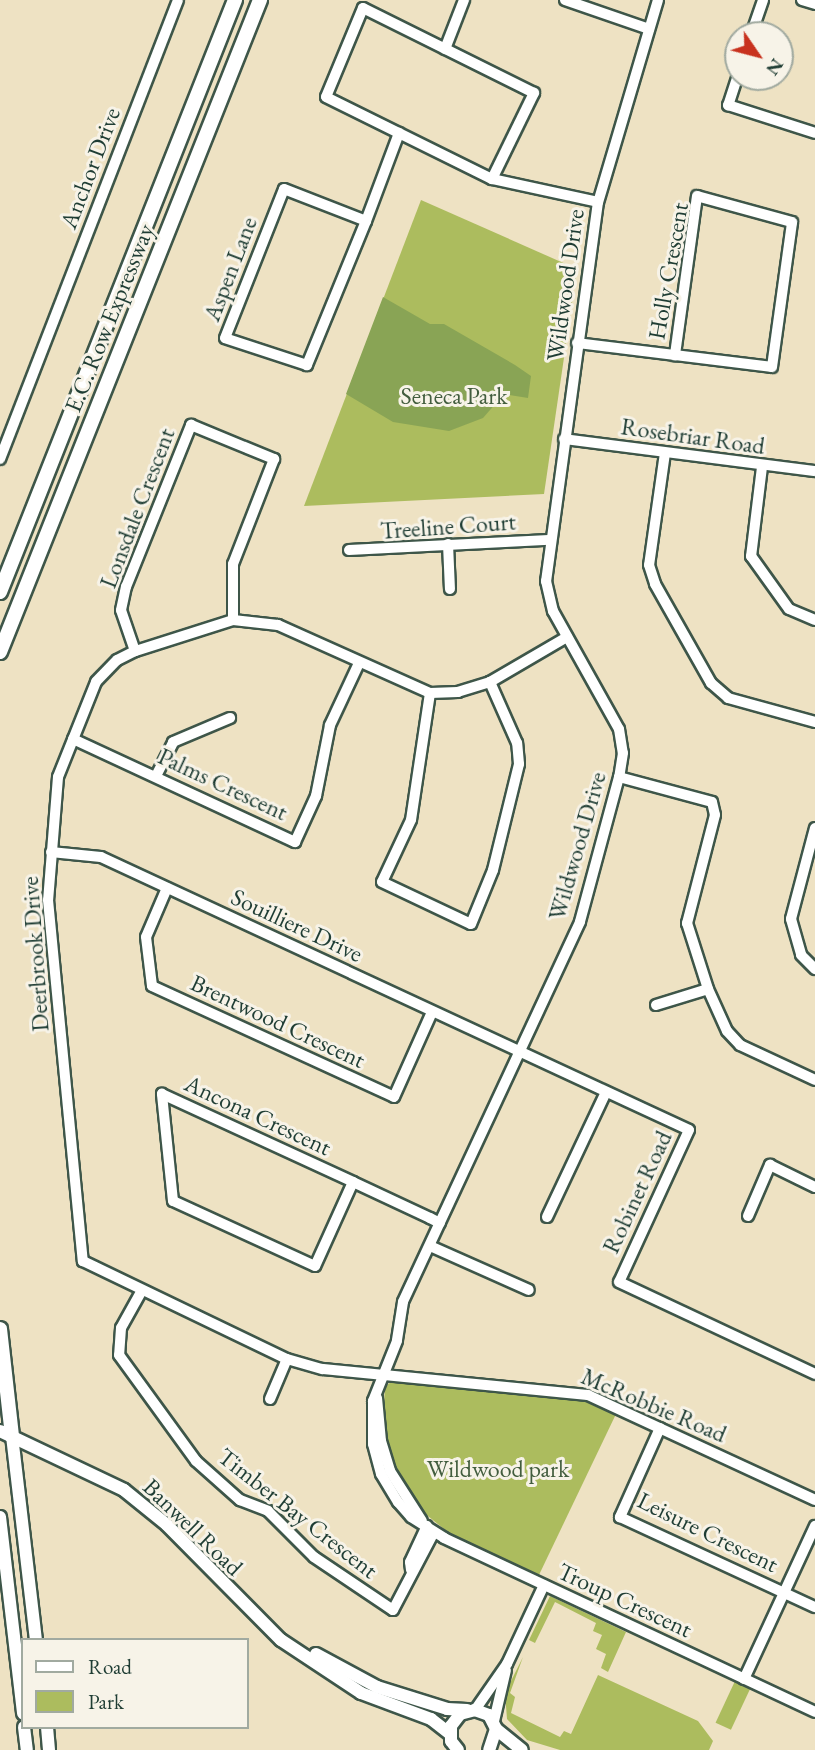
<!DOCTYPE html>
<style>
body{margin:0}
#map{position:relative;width:815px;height:1750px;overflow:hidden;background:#eee2c3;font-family:"EB Garamond",serif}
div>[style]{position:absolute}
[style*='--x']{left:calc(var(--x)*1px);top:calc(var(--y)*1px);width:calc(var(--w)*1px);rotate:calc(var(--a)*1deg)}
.green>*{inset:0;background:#acbc5e;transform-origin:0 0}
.forest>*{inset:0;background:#89a455}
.roads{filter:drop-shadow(2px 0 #3e5649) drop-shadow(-2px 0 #3e5649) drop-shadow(0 2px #3e5649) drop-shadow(0 -2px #3e5649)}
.minor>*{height:10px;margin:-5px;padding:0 5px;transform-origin:5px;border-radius:5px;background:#fff}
.major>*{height:12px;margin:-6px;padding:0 6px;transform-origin:6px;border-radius:6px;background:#fff}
.highway>*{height:14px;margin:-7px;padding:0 7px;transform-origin:7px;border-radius:7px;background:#fff}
span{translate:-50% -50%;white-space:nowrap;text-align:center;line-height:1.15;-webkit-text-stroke:6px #f7f3e8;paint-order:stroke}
.street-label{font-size:24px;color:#1f3d34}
.park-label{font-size:24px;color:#425d3e}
.legend{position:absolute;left:21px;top:1638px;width:228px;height:91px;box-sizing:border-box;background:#f7f3e8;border:2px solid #a1aaa0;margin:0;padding:9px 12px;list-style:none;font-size:21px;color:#1f3d34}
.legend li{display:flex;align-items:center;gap:14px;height:35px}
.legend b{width:35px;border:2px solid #a1aaa0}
.north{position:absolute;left:724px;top:21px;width:70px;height:70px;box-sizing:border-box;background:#f7f3e8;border:2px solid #a1aaa0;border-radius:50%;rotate:125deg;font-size:19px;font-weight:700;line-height:28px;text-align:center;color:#1f3d34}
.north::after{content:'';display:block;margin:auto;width:24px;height:32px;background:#c8321e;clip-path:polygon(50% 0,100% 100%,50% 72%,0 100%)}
</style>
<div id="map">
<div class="green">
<div style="clip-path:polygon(421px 200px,577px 269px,544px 494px,304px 506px)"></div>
<div style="clip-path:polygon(398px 1378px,578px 1397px,616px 1414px,538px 1577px,449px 1533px,413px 1504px,389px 1465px,383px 1423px,385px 1386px)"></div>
<div style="clip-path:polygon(550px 1596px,626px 1632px,608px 1672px,601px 1668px,606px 1654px,596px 1649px,602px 1635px,593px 1631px,596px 1623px,555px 1602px,535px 1643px,529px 1640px)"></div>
<div style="clip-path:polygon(523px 1657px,510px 1693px,515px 1697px,511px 1713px,560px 1737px,564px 1731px,571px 1734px,598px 1675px,698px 1721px,713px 1741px,709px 1750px,560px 1750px,527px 1740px,507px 1719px,505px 1693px)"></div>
<div style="left:735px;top:1681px;width:17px;height:46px;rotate:25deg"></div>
</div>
<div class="forest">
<div style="clip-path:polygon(383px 297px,430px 324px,444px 324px,515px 365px,531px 376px,528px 398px,504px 394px,483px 418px,449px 431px,393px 422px,346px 394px)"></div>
</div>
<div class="roads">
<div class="minor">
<div style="--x:565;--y:0;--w:89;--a:19"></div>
<div style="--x:658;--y:0;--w:211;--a:106.5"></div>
<div style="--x:598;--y:202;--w:383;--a:97.8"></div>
<div style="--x:546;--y:581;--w:31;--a:77"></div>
<div style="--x:553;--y:611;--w:135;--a:60.8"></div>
<div style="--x:619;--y:729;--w:24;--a:81"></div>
<div style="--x:623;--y:753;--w:24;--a:99"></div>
<div style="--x:619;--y:777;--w:150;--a:105.1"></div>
<div style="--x:580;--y:922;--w:419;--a:115"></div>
<div style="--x:403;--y:1302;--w:39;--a:99"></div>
<div style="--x:397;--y:1341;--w:65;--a:111.8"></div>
<div style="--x:373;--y:1401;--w:43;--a:90"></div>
<div style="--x:373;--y:1444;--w:31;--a:75"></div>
<div style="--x:381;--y:1474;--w:33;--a:59"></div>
<div style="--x:398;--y:1502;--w:20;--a:49"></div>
<div style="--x:411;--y:1517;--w:39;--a:32"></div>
<div style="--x:444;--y:1538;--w:410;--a:25.1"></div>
<div style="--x:802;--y:0;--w:14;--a:17"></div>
<div style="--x:751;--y:35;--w:37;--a:-71"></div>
<div style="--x:445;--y:49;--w:53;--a:-68.8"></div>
<div style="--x:738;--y:75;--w:32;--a:108"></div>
<div style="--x:728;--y:105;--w:91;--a:17.8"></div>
<div style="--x:492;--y:179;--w:96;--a:-64"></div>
<div style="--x:534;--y:93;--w:191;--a:-153.6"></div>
<div style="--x:363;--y:8;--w:96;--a:112.6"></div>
<div style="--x:326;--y:97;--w:185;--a:26.3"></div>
<div style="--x:492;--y:179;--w:108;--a:12.2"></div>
<div style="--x:366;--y:221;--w:156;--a:112.3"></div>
<div style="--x:307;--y:365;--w:86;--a:-161.8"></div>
<div style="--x:225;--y:338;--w:160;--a:-68.4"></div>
<div style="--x:284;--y:189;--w:88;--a:21.3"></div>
<div style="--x:366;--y:221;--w:94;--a:-69.4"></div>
<div style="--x:577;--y:343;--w:196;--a:7"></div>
<div style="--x:772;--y:367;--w:146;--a:-82.1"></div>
<div style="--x:792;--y:222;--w:98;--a:-164.7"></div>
<div style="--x:697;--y:196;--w:161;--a:97.9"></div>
<div style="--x:564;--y:439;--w:253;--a:7.3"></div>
<div style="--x:665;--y:453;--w:113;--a:98.1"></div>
<div style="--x:649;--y:565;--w:20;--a:72"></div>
<div style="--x:655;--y:584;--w:114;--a:60.5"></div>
<div style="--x:711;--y:683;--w:23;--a:41"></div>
<div style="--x:728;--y:698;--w:90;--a:15.4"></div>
<div style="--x:0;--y:459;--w:492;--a:-68.8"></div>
<div style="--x:762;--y:467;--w:90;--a:97"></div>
<div style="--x:751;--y:556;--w:65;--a:54.4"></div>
<div style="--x:789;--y:609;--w:28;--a:23"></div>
<div style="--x:448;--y:544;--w:45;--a:87.5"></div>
<div style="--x:349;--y:550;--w:200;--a:-2.9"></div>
<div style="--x:567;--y:637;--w:89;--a:149.7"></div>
<div style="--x:490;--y:682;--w:34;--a:163"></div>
<div style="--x:458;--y:692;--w:28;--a:178"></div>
<div style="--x:430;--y:693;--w:167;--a:-155.9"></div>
<div style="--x:278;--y:625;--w:45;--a:-173.7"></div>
<div style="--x:233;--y:620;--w:103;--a:162.4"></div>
<div style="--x:135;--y:651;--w:20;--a:153"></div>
<div style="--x:117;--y:660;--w:30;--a:134"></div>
<div style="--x:96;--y:682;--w:102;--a:111.8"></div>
<div style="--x:58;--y:777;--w:123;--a:94.6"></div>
<div style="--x:48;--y:900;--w:363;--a:84.5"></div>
<div style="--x:83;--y:1261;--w:226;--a:25.7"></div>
<div style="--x:287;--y:1359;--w:37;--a:16"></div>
<div style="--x:323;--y:1369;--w:266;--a:5.6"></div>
<div style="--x:588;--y:1395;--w:250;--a:24.8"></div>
<div style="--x:135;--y:651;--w:43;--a:-108.9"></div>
<div style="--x:121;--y:610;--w:24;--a:-78"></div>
<div style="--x:126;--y:587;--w:175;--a:-68.1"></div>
<div style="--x:191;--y:425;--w:90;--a:22.3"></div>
<div style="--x:274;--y:459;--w:113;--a:111.3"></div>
<div style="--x:233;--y:564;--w:56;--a:90"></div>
<div style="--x:430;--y:693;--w:128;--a:98.5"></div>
<div style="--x:411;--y:820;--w:68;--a:115.1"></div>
<div style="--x:382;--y:882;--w:98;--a:25.3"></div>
<div style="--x:471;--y:924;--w:58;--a:-67.8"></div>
<div style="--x:493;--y:870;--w:109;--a:-76.2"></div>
<div style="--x:519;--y:764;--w:21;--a:-95"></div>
<div style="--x:517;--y:743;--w:67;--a:-113.9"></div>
<div style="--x:73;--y:739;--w:245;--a:24.9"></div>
<div style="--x:295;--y:842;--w:51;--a:-65.5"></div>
<div style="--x:316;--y:796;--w:72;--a:-78.8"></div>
<div style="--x:330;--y:725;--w:68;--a:-64.9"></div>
<div style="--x:156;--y:776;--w:38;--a:-63"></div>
<div style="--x:173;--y:742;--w:62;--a:-22.8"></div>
<div style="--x:619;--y:777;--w:96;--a:15"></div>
<div style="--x:712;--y:802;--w:13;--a:77"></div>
<div style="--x:715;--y:815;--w:112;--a:104.5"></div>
<div style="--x:687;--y:923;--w:69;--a:72.3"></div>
<div style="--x:708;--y:989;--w:46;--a:65.7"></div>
<div style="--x:727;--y:1031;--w:19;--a:47"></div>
<div style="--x:740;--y:1045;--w:83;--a:25"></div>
<div style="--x:815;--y:828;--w:94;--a:104.8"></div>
<div style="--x:791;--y:919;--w:37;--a:74"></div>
<div style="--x:801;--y:955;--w:20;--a:45"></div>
<div style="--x:51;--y:852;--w:50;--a:5.7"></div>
<div style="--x:101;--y:857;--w:648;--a:24.9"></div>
<div style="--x:689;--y:1130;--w:167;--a:114.7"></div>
<div style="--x:619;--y:1282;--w:217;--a:25.1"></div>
<div style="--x:167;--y:888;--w:53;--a:113.2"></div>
<div style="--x:146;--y:937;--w:49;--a:83"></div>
<div style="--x:152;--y:986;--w:266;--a:24.6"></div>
<div style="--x:394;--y:1097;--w:93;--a:-65.9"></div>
<div style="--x:656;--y:1005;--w:54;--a:-17.1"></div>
<div style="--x:353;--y:1182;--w:92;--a:114.3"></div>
<div style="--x:315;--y:1266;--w:156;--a:-155.4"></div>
<div style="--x:173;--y:1201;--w:108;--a:-95.9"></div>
<div style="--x:162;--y:1094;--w:210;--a:24.7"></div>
<div style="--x:353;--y:1182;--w:85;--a:25.1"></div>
<div style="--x:430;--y:1218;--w:11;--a:27"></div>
<div style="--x:748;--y:1216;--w:56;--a:-66.7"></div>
<div style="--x:770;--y:1165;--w:50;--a:26.1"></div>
<div style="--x:547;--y:1217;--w:138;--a:-64.7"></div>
<div style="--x:430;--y:1246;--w:108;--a:24"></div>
<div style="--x:141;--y:1292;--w:41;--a:119.1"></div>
<div style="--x:121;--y:1328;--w:27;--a:94"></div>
<div style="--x:119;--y:1355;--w:131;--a:54"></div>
<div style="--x:196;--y:1461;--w:59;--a:41.6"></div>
<div style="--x:240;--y:1500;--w:30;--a:21"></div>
<div style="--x:268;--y:1511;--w:65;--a:45"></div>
<div style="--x:314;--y:1557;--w:95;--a:33.9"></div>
<div style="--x:393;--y:1610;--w:88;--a:-62.3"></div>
<div style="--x:377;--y:1398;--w:43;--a:84.7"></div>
<div style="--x:381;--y:1441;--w:31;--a:73"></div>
<div style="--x:390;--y:1471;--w:59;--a:57.4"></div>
<div style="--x:270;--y:1399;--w:43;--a:-67"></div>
<div style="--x:660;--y:1428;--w:98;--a:114.2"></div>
<div style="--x:620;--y:1517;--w:215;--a:24.8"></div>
<div style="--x:411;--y:1570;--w:8;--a:-97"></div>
<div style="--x:410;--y:1562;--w:40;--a:-65"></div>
<div style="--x:744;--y:1679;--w:169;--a:-65.1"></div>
<div style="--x:475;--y:1710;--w:56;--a:-55.2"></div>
<div style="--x:507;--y:1664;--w:87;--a:-64.9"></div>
<div style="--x:494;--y:1721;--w:52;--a:-76.8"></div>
</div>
<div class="major">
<div style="--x:0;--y:1431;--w:137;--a:25.4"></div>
<div style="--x:124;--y:1490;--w:55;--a:39.1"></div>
<div style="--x:167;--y:1525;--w:162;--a:45.3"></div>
<div style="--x:281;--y:1640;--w:96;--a:33.5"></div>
<div style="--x:361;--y:1693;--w:75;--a:20.4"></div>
<div style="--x:431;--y:1719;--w:24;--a:38"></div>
<div style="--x:12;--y:1436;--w:205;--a:83.3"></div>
<div style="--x:0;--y:1517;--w:198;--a:83.3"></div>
<div style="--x:316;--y:1654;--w:69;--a:28.4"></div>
<div style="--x:377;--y:1687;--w:73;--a:17.4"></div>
<div style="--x:447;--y:1709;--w:20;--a:3"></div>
<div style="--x:24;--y:1727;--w:23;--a:83"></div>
<div style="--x:47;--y:1727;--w:23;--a:85"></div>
<div style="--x:496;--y:1729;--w:33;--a:39"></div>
<div style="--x:458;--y:1750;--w:11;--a:-128"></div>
<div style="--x:451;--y:1741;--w:15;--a:-90"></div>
<div style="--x:451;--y:1726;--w:15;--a:-53"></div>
<div style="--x:460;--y:1714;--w:16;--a:-15"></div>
<div style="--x:475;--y:1710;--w:15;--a:20"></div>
<div style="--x:489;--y:1715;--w:16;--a:63"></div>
<div style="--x:496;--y:1729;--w:22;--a:108"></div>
</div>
<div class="highway">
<div style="--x:0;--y:592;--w:637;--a:-68.35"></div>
<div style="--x:0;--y:652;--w:702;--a:-68.26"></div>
<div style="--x:0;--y:1329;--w:108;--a:83.6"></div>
</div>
</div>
<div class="street-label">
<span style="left:90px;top:168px;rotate:-69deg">Anchor Drive</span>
<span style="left:230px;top:269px;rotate:-69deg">Aspen Lane</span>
<span style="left:668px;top:271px;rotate:-80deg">Holly Crescent</span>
<span style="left:565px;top:285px;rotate:-82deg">Wildwood Drive</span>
<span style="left:109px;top:318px;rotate:-68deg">E.C. Row Expressway</span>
<span style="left:693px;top:436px;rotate:8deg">Rosebriar Road</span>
<span style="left:137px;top:508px;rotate:-69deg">Lonsdale Crescent</span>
<span style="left:448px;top:526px;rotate:-4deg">Treeline Court</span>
<span style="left:223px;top:784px;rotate:25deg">Palms Crescent</span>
<span style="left:577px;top:846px;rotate:-74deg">Wildwood Drive</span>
<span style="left:297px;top:925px;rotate:25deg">Souilliere Drive</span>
<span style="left:35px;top:954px;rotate:-94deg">Deerbrook Drive</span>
<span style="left:278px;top:1021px;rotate:25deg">Brentwood Crescent</span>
<span style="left:258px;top:1115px;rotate:25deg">Ancona Crescent</span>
<span style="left:637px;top:1192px;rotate:-65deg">Robinet Road</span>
<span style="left:654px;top:1405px;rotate:23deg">McRobbie Road</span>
<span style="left:298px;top:1513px;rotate:38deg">Timber Bay Crescent</span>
<span style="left:193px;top:1527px;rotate:44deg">Banwell Road</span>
<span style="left:708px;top:1532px;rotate:26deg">Leisure Crescent</span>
<span style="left:625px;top:1600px;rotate:25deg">Troup Crescent</span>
</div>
<div class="park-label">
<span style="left:454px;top:396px">Seneca Park</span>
<span style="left:498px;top:1469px">Wildwood park</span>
</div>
<ul class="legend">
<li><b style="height:9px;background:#fff"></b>Road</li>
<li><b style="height:19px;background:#acbc5e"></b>Park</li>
</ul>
<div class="north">N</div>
</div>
